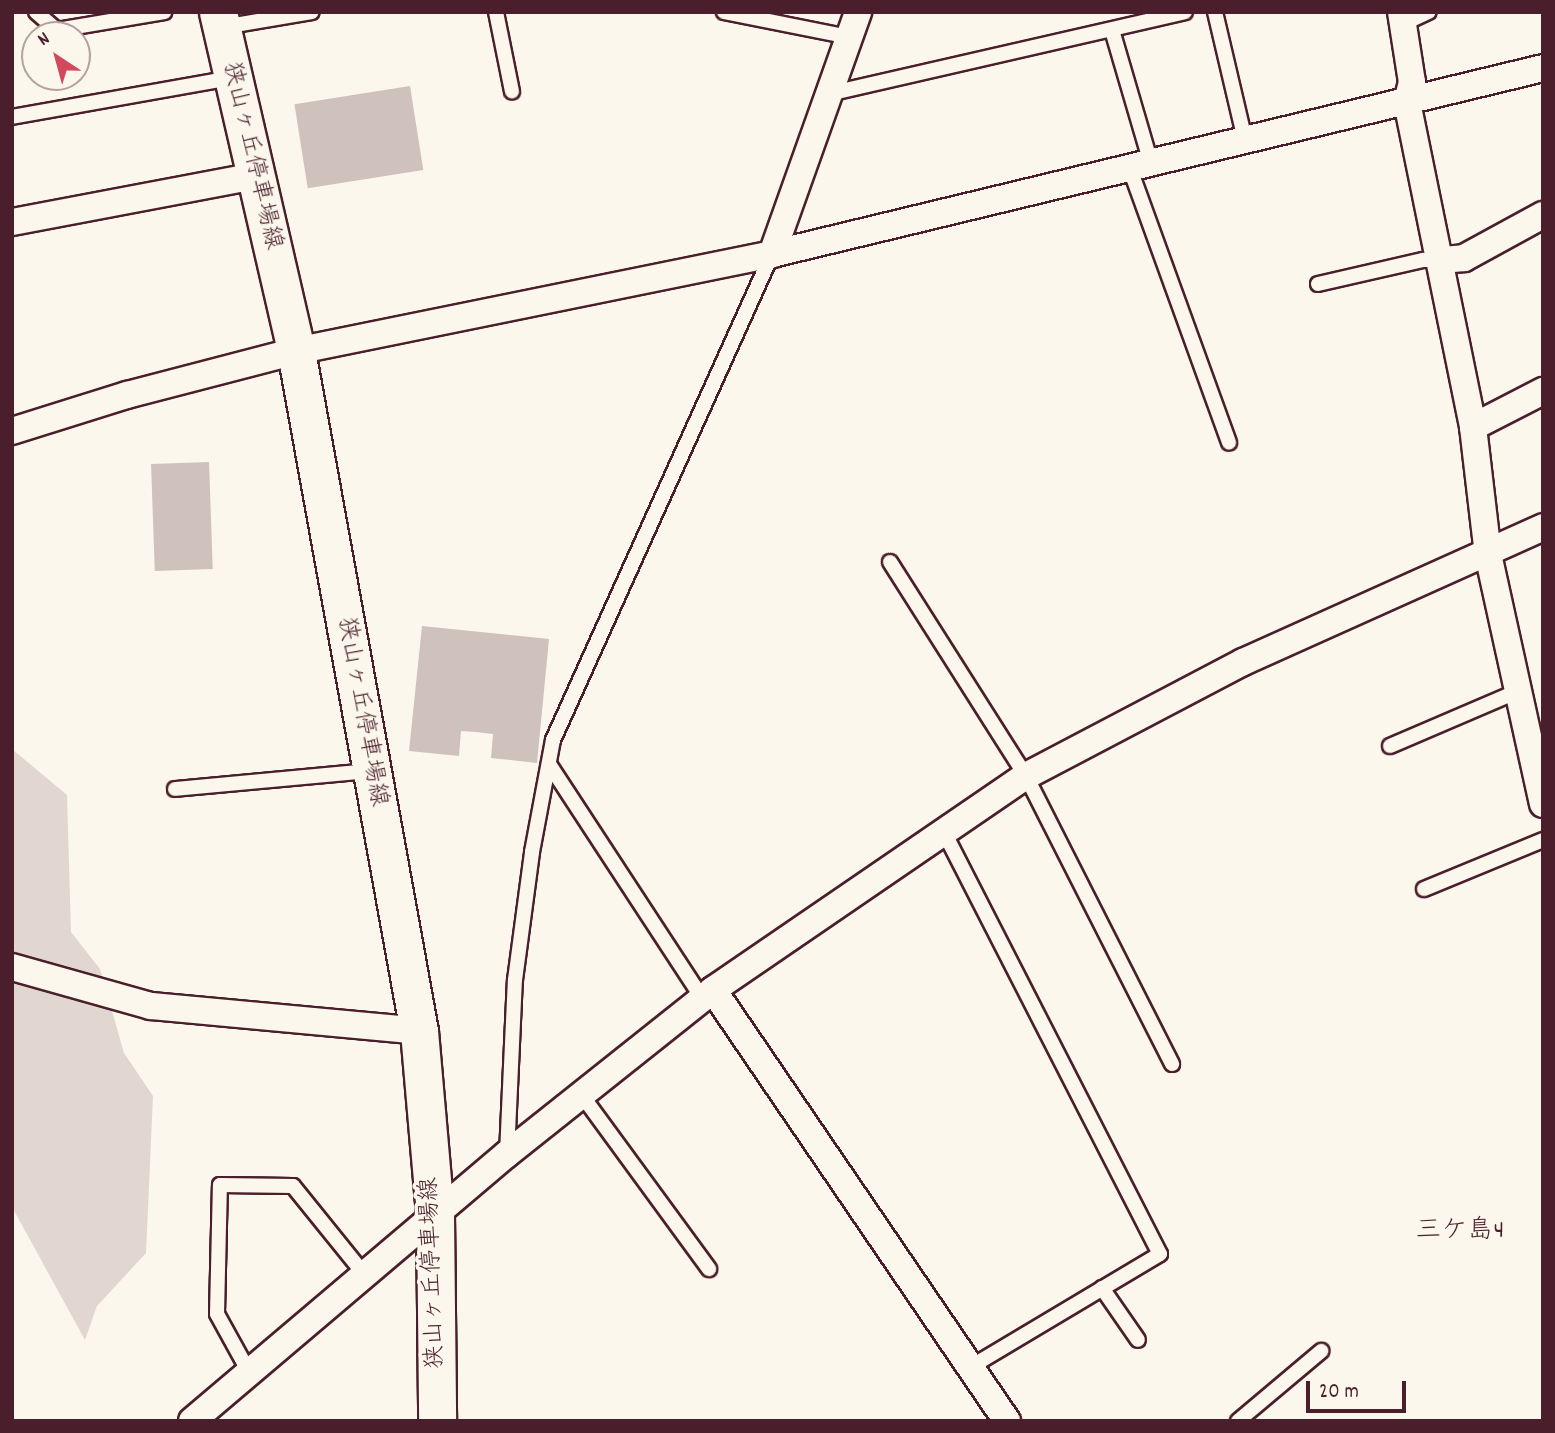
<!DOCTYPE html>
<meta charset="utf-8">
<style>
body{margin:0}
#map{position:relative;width:1555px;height:1433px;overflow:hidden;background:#fbf7ec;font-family:Dekko,"Klee One",sans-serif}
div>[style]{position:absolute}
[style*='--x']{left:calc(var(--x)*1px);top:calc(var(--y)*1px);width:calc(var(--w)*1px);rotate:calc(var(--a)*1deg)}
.green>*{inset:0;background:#e2d7d0}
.building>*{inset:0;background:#cfc2bc;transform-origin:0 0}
.roads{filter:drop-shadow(2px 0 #4a1f2b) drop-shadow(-2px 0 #4a1f2b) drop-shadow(0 2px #4a1f2b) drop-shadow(0 -2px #4a1f2b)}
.lane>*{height:14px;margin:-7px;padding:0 7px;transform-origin:7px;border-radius:7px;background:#fbf7ec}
.street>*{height:26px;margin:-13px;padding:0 13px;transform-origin:13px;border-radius:13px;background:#fbf7ec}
.secondary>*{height:37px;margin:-18.5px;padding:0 18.5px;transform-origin:18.5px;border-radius:18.5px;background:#fbf7ec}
span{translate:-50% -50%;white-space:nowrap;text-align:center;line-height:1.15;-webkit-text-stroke:7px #fbf7ec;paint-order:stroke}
.street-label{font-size:24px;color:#4a1f2b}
.neighbourhood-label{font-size:26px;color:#4a1f2b}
.frame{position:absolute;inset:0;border:14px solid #4a1f2b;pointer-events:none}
.north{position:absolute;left:21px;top:21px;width:70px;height:70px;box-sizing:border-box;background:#fbf7ec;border:2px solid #b4a19f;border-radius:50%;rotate:324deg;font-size:19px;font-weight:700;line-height:28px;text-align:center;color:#4a1f2b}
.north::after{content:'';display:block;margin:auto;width:24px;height:32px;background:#d1495b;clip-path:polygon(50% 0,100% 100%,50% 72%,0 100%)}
.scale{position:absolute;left:1306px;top:1381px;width:100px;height:32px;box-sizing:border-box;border:4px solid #4a1f2b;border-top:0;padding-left:9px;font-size:21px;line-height:24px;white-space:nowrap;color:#4a1f2b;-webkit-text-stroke:5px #fbf7ec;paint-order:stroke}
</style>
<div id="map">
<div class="green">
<div style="clip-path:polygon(12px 749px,67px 795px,71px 932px,100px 969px,124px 1053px,153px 1096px,146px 1253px,97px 1306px,85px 1340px,12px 1207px)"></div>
</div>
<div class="building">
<div style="left:410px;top:86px;width:85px;height:117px;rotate:81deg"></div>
<div style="left:209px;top:462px;width:107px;height:58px;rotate:88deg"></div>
<div style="clip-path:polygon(422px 626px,549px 639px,537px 763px,491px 758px,493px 734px,476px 732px,461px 731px,459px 756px,409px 751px)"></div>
</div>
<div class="roads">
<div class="lane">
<div style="--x:36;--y:12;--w:28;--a:41"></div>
<div style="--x:57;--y:30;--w:109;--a:-9.5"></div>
<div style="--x:496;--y:12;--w:81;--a:78.6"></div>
<div style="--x:724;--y:12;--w:127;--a:11.3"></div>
<div style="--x:1215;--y:12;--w:131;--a:76.8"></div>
<div style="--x:1405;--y:23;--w:26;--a:-25"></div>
<div style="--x:223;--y:27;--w:90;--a:-9.6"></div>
<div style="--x:1112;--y:30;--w:139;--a:73.7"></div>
<div style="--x:828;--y:94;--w:366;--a:-12.9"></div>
<div style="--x:12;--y:117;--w:222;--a:-10.1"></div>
<div style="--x:1130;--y:169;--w:291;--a:70.1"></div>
<div style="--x:1318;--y:284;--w:108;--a:-12.9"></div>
<div style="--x:1423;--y:260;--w:19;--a:0"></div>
<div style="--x:890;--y:562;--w:254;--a:57.6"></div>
<div style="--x:1026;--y:776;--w:323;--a:63.1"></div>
<div style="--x:1390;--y:746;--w:137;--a:-23.2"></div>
<div style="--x:549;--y:764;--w:280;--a:56.8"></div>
<div style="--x:175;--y:789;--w:196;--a:-5.3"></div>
<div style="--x:944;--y:832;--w:474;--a:62.9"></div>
<div style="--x:1160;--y:1254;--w:222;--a:149.2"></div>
<div style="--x:1424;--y:889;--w:129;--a:-22.4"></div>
<div style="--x:581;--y:1094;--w:217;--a:53.8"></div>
<div style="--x:507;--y:1154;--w:174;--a:-87.4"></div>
<div style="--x:515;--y:980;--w:129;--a:-82.4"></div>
<div style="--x:532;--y:852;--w:114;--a:-79.4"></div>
<div style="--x:553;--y:740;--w:533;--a:-65.74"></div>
<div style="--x:1102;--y:1288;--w:63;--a:55.3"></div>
<div style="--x:249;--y:1372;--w:66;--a:-118.9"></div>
<div style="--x:217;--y:1314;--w:129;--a:-88.7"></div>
<div style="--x:220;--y:1185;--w:73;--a:0.8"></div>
<div style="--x:293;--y:1186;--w:113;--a:51.1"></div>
<div style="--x:1238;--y:1421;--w:109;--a:-40.1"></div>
</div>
<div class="street">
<div style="--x:1401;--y:12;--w:71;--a:81.1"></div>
<div style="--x:1412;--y:82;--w:21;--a:104"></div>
<div style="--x:1407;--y:102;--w:332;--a:78.5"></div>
<div style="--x:1473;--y:427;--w:128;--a:83.3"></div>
<div style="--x:1488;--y:554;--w:256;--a:77.6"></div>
<div style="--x:12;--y:222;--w:248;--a:-10.7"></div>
<div style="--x:772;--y:254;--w:257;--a:-70.4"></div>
<div style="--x:1442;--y:260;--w:22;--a:-5"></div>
<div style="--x:1464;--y:258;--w:90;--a:-28.6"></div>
<div style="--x:1473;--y:427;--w:79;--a:-27.2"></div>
<div style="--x:12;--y:431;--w:121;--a:-17.4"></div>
<div style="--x:127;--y:395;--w:175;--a:-14.6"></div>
<div style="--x:296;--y:351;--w:486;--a:-11.5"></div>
<div style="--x:772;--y:254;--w:793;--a:-13.56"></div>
<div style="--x:12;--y:967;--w:144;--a:15.7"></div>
<div style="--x:151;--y:1006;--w:269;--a:5.3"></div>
<div style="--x:713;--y:990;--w:522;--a:55.7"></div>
<div style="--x:192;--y:1421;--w:413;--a:-40.3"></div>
<div style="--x:507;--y:1154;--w:263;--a:-38.5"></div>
<div style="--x:713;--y:990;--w:379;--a:-34.4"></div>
<div style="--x:1026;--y:776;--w:245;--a:-27.7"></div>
<div style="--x:1243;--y:662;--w:329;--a:-24.2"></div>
</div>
<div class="secondary">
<div style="--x:218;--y:12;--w:348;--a:77"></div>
<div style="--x:296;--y:351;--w:691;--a:79.75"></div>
<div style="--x:419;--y:1031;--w:184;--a:85"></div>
<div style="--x:435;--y:1214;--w:207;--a:89.4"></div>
</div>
</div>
<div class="street-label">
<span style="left:251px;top:156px;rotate:77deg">狭山ヶ丘停車場線</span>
<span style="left:361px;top:712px;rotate:80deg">狭山ヶ丘停車場線</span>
<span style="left:434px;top:1273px;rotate:-92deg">狭山ヶ丘停車場線</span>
</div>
<div class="neighbourhood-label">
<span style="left:1460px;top:1232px">三ケ島4</span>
</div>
<div class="frame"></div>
<div class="north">N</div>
<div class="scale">20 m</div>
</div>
